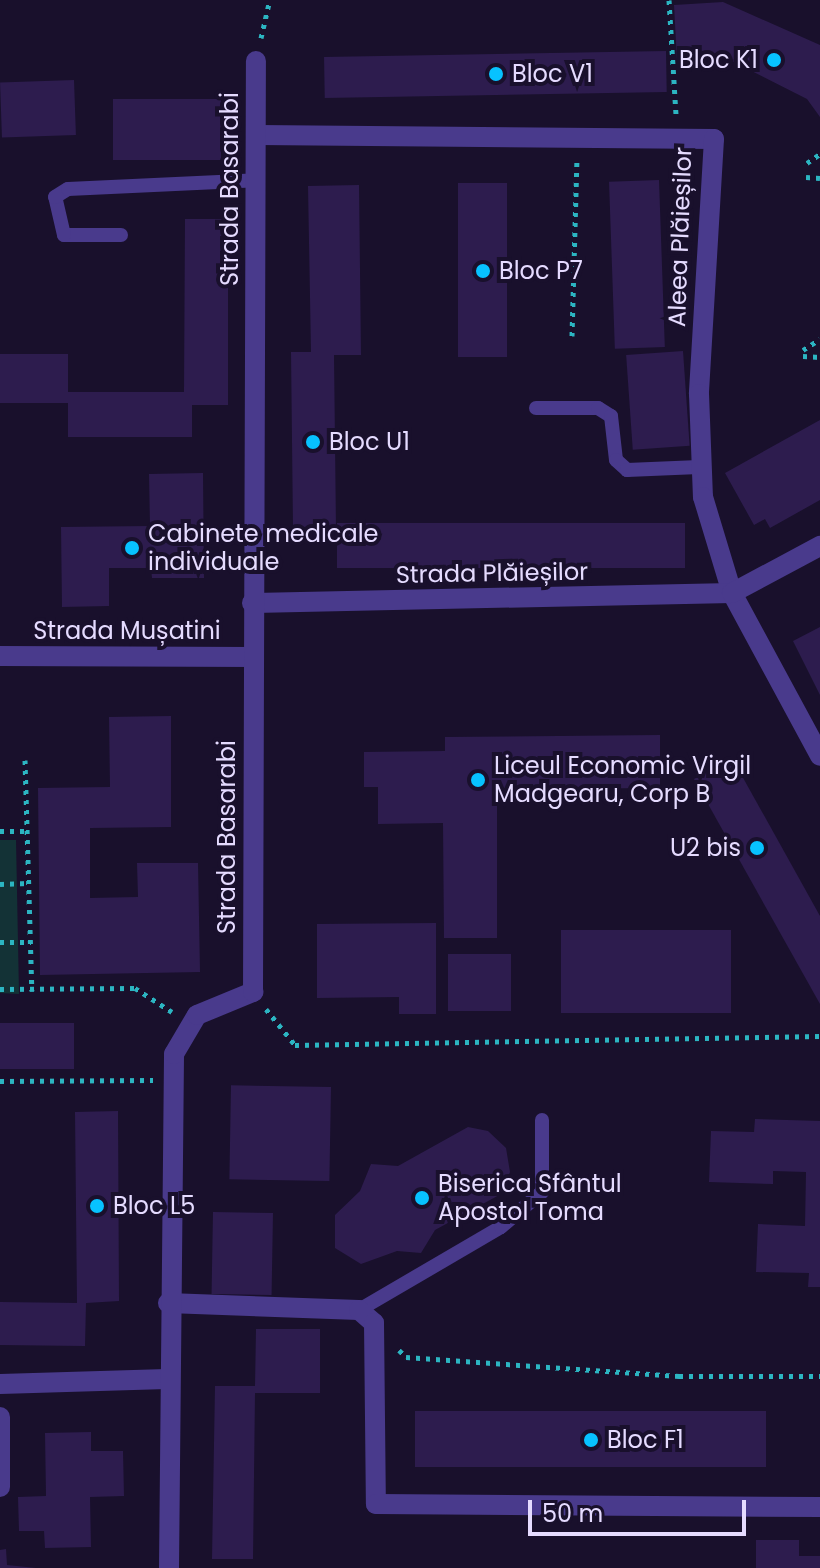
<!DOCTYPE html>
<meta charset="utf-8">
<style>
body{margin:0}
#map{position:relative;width:820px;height:1568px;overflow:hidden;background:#19102c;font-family:Poppins,sans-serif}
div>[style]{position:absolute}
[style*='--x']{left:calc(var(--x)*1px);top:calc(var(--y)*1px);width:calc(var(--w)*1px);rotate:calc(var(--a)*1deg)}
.green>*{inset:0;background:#133236}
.building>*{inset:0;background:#2d1c4e;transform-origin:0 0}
.path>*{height:5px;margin-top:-2.5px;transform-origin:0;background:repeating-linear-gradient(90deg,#2cb5c2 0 4px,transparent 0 10px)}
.service>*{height:14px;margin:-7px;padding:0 7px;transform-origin:7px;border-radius:7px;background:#493a8c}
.minor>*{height:20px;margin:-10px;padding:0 10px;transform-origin:10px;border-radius:10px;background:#493a8c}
.dots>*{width:22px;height:22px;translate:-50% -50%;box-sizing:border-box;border:4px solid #19102c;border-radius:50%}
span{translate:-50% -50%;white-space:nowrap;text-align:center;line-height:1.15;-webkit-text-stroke:8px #19102c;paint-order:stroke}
.poi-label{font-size:24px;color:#e5dbff}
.right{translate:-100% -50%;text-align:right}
.left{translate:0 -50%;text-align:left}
.street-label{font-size:24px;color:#e5dbff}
.scale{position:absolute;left:528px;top:1500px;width:218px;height:36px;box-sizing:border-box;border:4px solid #e5dbff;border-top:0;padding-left:10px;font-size:24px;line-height:28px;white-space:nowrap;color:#e5dbff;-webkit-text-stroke:6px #19102c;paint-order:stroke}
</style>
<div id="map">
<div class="green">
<div style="clip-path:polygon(0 840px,16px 840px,19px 994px,0 993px)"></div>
</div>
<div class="building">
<div style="clip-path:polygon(723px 2px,820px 45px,820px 117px,807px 99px,726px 58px,677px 61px,674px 5px)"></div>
<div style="left:666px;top:51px;width:41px;height:342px;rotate:89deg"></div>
<div style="left:74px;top:80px;width:55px;height:74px;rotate:88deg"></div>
<div style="left:221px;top:99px;width:61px;height:108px;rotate:90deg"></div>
<div style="left:659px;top:180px;width:167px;height:50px;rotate:88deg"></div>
<div style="left:507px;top:183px;width:174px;height:49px;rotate:90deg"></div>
<div style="clip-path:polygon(359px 185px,361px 355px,334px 355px,336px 529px,293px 529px,291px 352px,311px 352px,308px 186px)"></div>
<div style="clip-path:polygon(185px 219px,228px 219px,228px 405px,192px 405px,192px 437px,68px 437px,68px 403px,0 403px,0 354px,68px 354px,68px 392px,184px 392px)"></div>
<div style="left:683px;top:351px;width:95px;height:57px;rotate:86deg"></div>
<div style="clip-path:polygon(820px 420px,820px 500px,770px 528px,765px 519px,754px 525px,725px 473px)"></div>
<div style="clip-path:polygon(203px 473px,204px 578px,152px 578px,151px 568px,109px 568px,109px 606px,62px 607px,61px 527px,150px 526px,149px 474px)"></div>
<div style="left:685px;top:523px;width:45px;height:348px;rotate:90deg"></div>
<div style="clip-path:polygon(820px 627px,820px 695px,793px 641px)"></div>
<div style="clip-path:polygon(171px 716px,171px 827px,90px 828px,90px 898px,138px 897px,137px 863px,198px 863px,200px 972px,40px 975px,38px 788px,110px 787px,109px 717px)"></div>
<div style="clip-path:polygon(660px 735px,660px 788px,497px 789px,497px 938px,444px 938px,443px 823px,378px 824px,378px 787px,364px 787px,364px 752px,445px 751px,445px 737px)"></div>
<div style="clip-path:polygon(732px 758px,820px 916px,820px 1004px,694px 779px)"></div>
<div style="clip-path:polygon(436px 923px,436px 1014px,399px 1014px,399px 997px,317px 998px,317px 924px)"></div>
<div style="left:561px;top:930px;width:170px;height:83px"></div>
<div style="left:448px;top:954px;width:63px;height:57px"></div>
<div style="left:0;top:1023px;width:74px;height:46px"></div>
<div style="left:331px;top:1087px;width:94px;height:100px;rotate:91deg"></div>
<div style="clip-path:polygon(118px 1111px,119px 1301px,86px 1303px,85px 1346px,0 1345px,0 1302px,77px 1303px,75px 1112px)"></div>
<div style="clip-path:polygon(755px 1119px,820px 1121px,820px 1287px,808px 1287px,809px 1273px,756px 1272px,758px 1224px,805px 1226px,806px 1172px,773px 1171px,773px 1184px,709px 1182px,711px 1131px,754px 1132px)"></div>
<div style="clip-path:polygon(468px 1127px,488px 1131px,506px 1148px,510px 1172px,501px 1194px,435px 1230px,421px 1253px,397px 1251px,361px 1264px,335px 1248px,335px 1215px,360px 1191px,371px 1164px,398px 1166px)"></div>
<div style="left:213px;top:1212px;width:60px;height:82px;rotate:1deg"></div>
<div style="clip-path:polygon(256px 1329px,320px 1329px,320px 1393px,255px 1393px,253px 1559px,212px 1559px,215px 1386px,255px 1386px)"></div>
<div style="left:766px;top:1411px;width:56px;height:351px;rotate:90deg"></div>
<div style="clip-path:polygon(91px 1432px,91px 1451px,123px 1451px,124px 1496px,90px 1497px,91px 1547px,45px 1548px,44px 1531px,19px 1531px,18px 1497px,46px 1496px,45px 1433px)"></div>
<div style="clip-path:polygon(756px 1540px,799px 1540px,799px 1556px,820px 1556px,820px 1568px,756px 1568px)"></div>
<div style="clip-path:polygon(6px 1549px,7px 1565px,36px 1568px,0 1568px,0 1550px)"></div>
</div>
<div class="path">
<div style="--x:669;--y:0;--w:115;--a:86.5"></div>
<div style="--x:261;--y:38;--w:39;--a:-77"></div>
<div style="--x:807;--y:163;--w:16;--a:-35"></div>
<div style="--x:806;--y:177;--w:14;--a:4"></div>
<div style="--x:572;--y:336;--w:175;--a:-88.4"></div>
<div style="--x:803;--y:350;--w:20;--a:-33"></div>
<div style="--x:803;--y:356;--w:17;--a:3"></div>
<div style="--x:25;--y:760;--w:231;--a:88.3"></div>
<div style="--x:0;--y:831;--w:27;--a:0"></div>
<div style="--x:0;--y:884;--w:29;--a:-2"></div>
<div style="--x:0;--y:942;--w:31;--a:0"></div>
<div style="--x:0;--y:989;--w:135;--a:-0.4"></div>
<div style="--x:135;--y:988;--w:44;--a:33"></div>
<div style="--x:266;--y:1009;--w:46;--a:51.1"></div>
<div style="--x:295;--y:1045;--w:525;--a:-0.98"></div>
<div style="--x:0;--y:1081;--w:153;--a:-0.4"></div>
<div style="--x:399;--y:1350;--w:10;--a:45"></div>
<div style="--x:406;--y:1357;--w:274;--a:4"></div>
<div style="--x:679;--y:1376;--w:141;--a:0"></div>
</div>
<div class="service">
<div style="--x:121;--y:235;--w:57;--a:180"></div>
<div style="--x:64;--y:235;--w:39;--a:-103"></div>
<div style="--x:55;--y:197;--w:15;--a:-32"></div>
<div style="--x:68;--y:189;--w:190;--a:-2.7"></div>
<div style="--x:536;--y:408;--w:62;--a:0"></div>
<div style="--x:598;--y:408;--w:15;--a:32"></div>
<div style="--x:611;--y:416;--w:44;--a:83.5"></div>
<div style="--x:616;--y:460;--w:15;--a:42"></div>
<div style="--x:627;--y:470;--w:72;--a:-2.4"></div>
<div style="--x:359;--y:1310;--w:164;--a:-30.3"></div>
<div style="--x:501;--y:1227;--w:54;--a:-40.5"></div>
<div style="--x:542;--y:1192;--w:72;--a:-90"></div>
</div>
<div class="minor">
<div style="--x:258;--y:135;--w:456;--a:0.5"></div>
<div style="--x:714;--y:139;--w:255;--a:93.4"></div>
<div style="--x:699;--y:394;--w:103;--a:87.8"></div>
<div style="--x:703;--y:497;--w:100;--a:73.2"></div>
<div style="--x:732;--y:593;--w:185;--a:61.6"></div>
<div style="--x:252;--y:603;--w:480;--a:-1.2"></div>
<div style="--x:732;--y:593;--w:100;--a:-28.1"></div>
<div style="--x:0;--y:656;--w:254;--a:0.2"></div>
<div style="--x:168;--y:1303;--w:191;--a:2.1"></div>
<div style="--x:359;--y:1310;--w:20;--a:41"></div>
<div style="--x:374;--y:1323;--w:181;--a:89.4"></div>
<div style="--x:376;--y:1504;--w:444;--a:0.4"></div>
<div style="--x:0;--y:1384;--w:167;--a:-1.7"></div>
<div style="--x:0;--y:1417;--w:70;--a:90"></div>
<div style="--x:169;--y:1568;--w:514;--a:-89.44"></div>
<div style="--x:174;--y:1054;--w:45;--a:-59.5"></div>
<div style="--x:197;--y:1015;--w:61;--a:-22.3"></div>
<div style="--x:253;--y:992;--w:931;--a:-89.82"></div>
</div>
<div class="dots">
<div style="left:774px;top:60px;background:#07c2ff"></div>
<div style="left:496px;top:74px;background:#07c2ff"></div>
<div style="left:483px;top:271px;background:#07c2ff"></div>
<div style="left:313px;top:442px;background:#07c2ff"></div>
<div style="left:132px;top:548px;background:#07c2ff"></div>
<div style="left:478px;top:780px;background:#07c2ff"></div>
<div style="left:757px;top:848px;background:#07c2ff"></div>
<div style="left:422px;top:1198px;background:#07c2ff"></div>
<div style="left:97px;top:1206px;background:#07c2ff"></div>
<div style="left:591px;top:1440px;background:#07c2ff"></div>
</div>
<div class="poi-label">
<span class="right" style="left:758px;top:60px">Bloc K1</span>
<span class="left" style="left:512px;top:74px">Bloc V1</span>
<span class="left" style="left:499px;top:271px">Bloc P7</span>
<span class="left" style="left:329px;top:442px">Bloc U1</span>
<span class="left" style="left:148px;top:548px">Cabinete medicale<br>individuale</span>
<span class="left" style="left:494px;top:780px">Liceul Economic Virgil<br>Madgearu, Corp B</span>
<span class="right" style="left:741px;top:848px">U2 bis</span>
<span class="left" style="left:438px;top:1198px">Biserica Sfântul<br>Apostol Toma</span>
<span class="left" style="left:113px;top:1206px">Bloc L5</span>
<span class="left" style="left:607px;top:1440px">Bloc F1</span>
</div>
<div class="street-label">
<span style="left:230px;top:189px;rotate:-90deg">Strada Basarabi</span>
<span style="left:680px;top:237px;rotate:-88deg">Aleea Plăieșilor</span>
<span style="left:492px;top:573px;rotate:-1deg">Strada Plăieșilor</span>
<span style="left:127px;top:631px">Strada Mușatini</span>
<span style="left:227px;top:837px;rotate:-90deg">Strada Basarabi</span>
</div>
<div class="scale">50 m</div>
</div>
